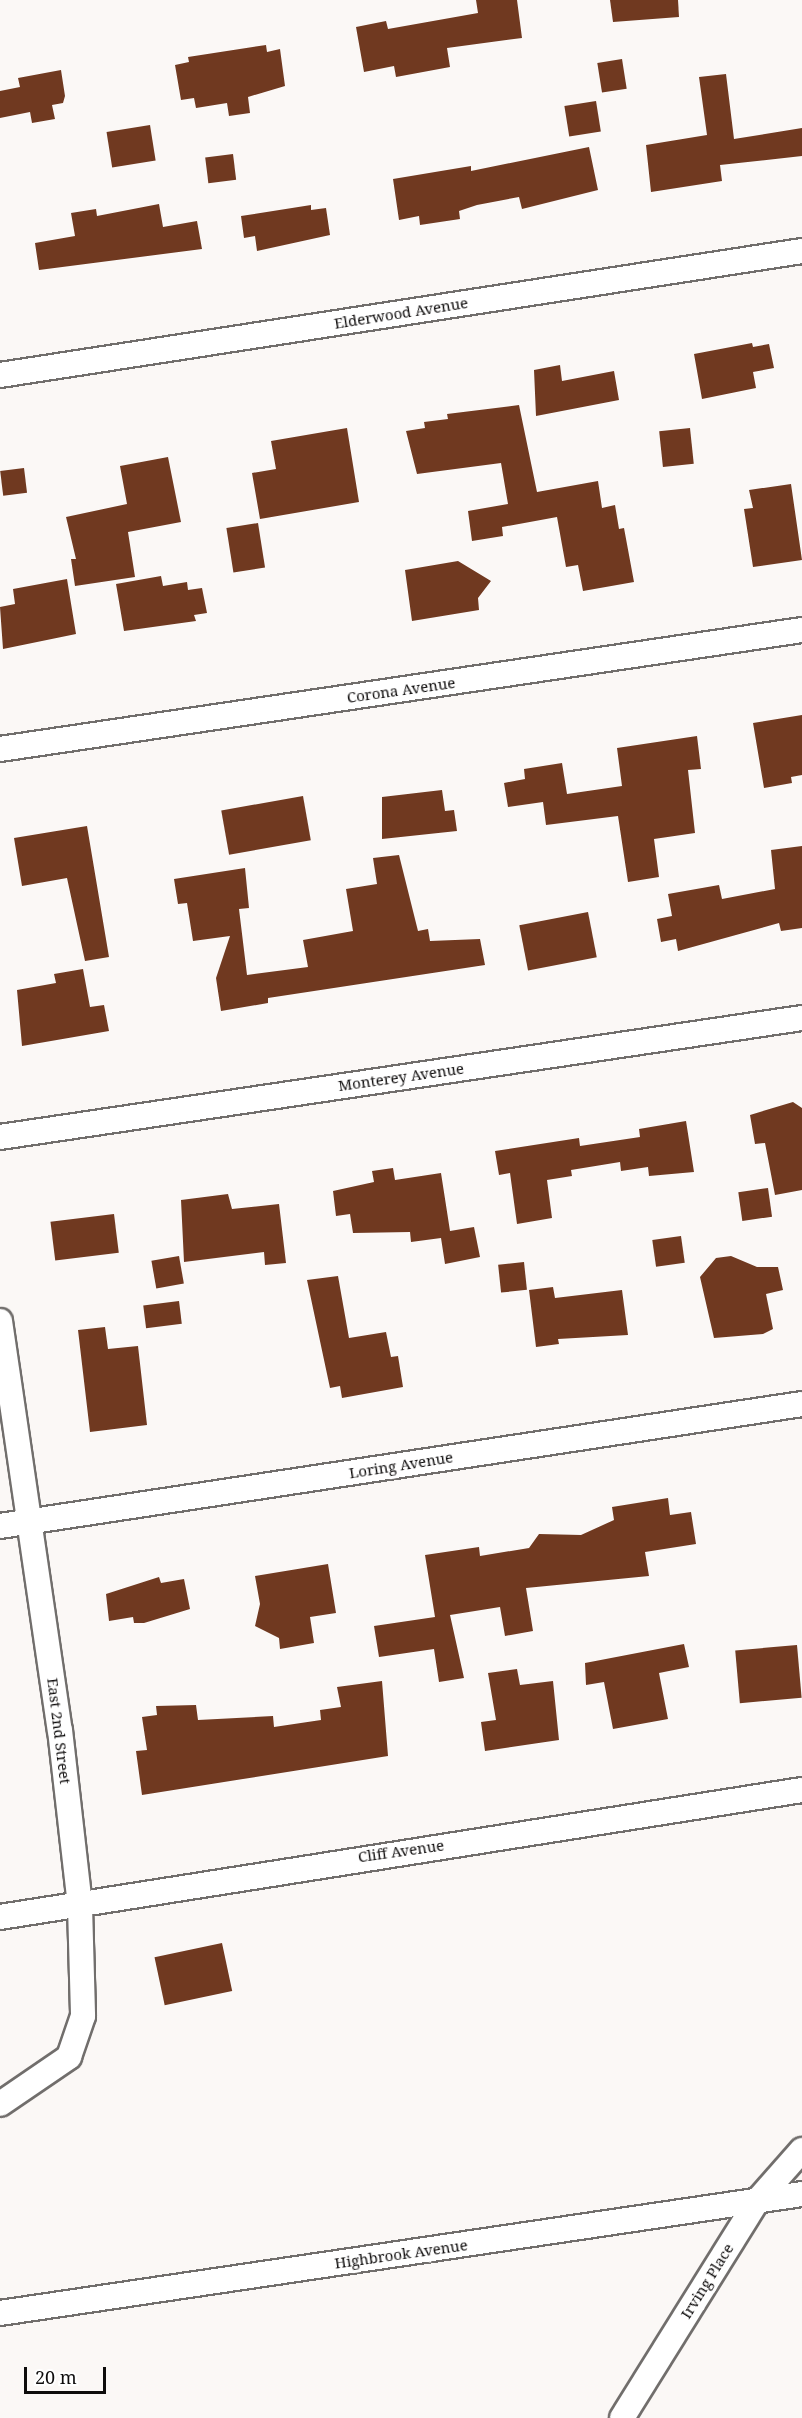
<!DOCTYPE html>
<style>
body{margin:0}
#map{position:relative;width:802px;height:2418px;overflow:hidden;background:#fbf8f6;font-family:"Noto Serif",serif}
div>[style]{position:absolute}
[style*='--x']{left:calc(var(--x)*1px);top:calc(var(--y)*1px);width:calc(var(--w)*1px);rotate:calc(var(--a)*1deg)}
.building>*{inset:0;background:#703920;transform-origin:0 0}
.roads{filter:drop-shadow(2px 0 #716e6c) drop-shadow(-2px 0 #716e6c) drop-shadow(0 2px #716e6c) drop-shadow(0 -2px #716e6c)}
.street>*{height:24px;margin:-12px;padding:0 12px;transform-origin:12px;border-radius:12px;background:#fff}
span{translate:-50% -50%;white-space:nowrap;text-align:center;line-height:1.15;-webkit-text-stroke:6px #fff;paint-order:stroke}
.street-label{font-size:15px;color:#0e0c0c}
.scale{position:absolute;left:24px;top:2367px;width:82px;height:27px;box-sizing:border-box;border:3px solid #0e0c0c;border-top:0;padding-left:8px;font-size:18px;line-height:21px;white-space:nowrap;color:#0e0c0c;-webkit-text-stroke:4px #fff;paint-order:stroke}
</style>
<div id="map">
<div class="building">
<div style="clip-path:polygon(476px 0,517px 0,522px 38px,447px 48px,450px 67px,396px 77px,394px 66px,364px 72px,356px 27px,386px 21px,388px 29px,478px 13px)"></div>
<div style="clip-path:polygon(610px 0,678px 0,679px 17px,613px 22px)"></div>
<div style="clip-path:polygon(266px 45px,267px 52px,280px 49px,285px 86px,248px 97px,250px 113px,229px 116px,227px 103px,196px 108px,194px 98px,181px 100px,175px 65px,189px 62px,188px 57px)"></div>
<div style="left:622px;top:59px;width:30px;height:25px;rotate:81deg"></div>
<div style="clip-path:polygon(61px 70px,65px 96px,63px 103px,52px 105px,55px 119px,32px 123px,30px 112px,0 118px,0 91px,20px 87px,18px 78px)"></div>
<div style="clip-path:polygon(726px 74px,734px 139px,802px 128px,802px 156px,720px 165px,722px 181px,651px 192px,646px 145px,707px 135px,699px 77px)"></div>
<div style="left:596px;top:101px;width:31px;height:32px;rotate:81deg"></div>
<div style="left:150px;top:125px;width:36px;height:44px;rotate:81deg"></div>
<div style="clip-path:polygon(589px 147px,598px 190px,522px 209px,519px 197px,477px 205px,459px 211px,460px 219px,420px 225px,419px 216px,399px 220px,393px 179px,471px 166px,471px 171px)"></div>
<div style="left:233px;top:154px;width:26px;height:28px;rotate:83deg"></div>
<div style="clip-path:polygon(159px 204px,163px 227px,197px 221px,202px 249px,39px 270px,35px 243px,75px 236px,71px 213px,96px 209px,97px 216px)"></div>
<div style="clip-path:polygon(311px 205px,311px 210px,326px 208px,330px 235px,257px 251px,255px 236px,244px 238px,241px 216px)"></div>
<div style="clip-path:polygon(752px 343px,753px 347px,769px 344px,774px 368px,753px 372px,756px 388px,702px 399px,694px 354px)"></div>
<div style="clip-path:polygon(560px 365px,562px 381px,614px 371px,619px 400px,536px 416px,534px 370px)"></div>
<div style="clip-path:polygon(519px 405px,537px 492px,598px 481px,602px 508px,615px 505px,619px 529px,624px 528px,634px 582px,583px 591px,578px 565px,566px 567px,557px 517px,502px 527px,503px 536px,472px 541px,468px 511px,508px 504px,501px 463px,417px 474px,406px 431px,425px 428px,424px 422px,448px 419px,447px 414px)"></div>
<div style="clip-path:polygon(347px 428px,359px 502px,260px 519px,252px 473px,276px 469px,271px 441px)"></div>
<div style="left:690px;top:428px;width:36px;height:31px;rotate:84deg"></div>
<div style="clip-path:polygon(168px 457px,181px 522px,128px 532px,135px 577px,75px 586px,71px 559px,76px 559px,66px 517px,127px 504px,120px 466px)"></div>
<div style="left:24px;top:468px;width:25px;height:24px;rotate:83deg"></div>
<div style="clip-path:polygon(791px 484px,802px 560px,753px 567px,744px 509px,753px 508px,749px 490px)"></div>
<div style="left:258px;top:523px;width:45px;height:32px;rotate:81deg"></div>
<div style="clip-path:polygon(458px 561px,491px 581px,478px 598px,479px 610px,412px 621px,405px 570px)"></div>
<div style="clip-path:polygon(161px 576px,163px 586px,187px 582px,188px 590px,202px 588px,207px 613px,194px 615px,196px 621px,124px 631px,116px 584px)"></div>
<div style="clip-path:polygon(67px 579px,76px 634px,3px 649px,0 607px,15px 604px,13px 589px)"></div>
<div style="clip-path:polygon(802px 715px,802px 775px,791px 777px,792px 783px,764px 788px,753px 723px)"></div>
<div style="clip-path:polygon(697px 736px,701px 769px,688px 770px,695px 833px,654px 839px,659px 877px,628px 882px,618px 816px,546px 825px,543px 802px,508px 807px,504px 783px,525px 779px,524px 769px,562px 763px,567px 794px,622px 786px,617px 748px)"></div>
<div style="clip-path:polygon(442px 790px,445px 811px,454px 810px,457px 831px,382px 839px,382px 797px)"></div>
<div style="left:303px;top:796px;width:45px;height:83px;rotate:80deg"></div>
<div style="clip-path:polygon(87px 826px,109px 957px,85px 961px,67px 878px,22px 886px,14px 838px)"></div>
<div style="clip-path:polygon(802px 846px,802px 928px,781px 931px,779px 923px,678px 951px,676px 939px,661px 942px,657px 919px,672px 916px,668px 894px,719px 885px,722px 899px,775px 889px,771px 850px)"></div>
<div style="clip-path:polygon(399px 855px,418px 931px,428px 929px,430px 941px,480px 939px,485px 965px,268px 998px,268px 1003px,221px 1011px,216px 978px,230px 936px,193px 941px,187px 903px,178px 904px,174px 879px,245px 868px,249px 908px,239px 909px,247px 975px,308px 967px,303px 940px,353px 931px,346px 889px,377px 884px,373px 858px)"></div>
<div style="left:588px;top:912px;width:46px;height:70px;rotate:79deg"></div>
<div style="clip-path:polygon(83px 969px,90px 1007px,104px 1005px,109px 1031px,22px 1046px,17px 990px,56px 983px,54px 974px)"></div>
<div style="clip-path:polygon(793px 1102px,802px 1108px,802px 1190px,775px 1195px,765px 1143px,755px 1144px,750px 1115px)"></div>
<div style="clip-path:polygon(686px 1121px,694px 1172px,649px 1176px,648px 1167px,621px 1171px,620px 1162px,571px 1170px,572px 1176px,547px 1180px,552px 1218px,517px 1224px,510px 1173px,499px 1175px,495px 1151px,579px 1138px,580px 1146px,640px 1137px,639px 1129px)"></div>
<div style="clip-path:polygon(393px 1168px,395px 1180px,441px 1173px,450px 1231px,474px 1227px,480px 1257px,445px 1264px,441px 1238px,411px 1242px,410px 1232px,353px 1233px,350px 1214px,336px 1216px,333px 1191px,374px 1182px,372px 1171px)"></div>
<div style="left:768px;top:1188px;width:29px;height:30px;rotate:82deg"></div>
<div style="clip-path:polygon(228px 1194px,232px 1209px,279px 1204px,286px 1263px,265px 1265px,264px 1252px,184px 1262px,181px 1200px)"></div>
<div style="left:114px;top:1214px;width:39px;height:64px;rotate:83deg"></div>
<div style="left:681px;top:1236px;width:27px;height:29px;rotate:82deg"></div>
<div style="left:179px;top:1256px;width:28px;height:28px;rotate:80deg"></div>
<div style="clip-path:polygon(731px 1256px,757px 1267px,778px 1267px,783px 1290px,766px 1294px,773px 1329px,763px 1334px,714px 1338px,700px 1277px,716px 1258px)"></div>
<div style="left:524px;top:1262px;width:28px;height:26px;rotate:84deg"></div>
<div style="clip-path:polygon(338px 1276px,349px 1338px,386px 1332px,391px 1357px,398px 1356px,403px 1387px,342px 1398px,340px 1386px,330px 1388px,307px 1280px)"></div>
<div style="clip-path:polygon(553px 1287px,555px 1298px,622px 1290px,628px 1335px,558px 1339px,559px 1344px,536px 1347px,529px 1290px)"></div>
<div style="left:179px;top:1301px;width:23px;height:36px;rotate:83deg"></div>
<div style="clip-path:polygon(105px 1327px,108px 1349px,138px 1346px,147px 1425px,90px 1432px,78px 1330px)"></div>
<div style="clip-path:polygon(668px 1498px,670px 1515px,691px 1512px,696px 1544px,645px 1552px,649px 1576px,526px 1588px,533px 1631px,505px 1636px,500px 1607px,450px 1615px,464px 1678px,439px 1682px,434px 1649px,379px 1657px,374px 1626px,435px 1617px,425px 1555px,479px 1547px,480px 1556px,529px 1548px,539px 1534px,581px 1535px,614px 1520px,612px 1507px)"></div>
<div style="clip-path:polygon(328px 1564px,336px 1613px,310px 1617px,314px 1643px,280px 1649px,279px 1638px,255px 1626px,260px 1604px,255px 1576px)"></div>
<div style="clip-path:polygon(159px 1577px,161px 1583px,184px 1579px,190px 1609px,144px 1623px,134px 1623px,133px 1617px,109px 1621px,106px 1594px)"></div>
<div style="clip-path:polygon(684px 1644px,689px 1667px,659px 1673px,668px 1719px,613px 1729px,604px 1682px,586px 1685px,585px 1663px)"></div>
<div style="left:797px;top:1645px;width:53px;height:62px;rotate:85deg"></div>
<div style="clip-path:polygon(517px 1669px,520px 1685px,553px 1681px,559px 1740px,485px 1751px,481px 1722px,496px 1720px,488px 1673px)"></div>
<div style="clip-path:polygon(382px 1681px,388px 1756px,142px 1795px,136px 1751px,147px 1750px,142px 1717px,157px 1715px,156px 1706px,196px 1705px,198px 1720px,273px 1716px,274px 1727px,321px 1720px,320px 1710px,341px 1707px,337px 1687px)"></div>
<div style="left:222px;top:1943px;width:49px;height:69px;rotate:78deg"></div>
</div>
<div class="roads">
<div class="street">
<div style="--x:0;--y:375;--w:812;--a:-8.79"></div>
<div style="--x:0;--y:749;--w:811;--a:-8.44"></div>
<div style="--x:0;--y:1137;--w:811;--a:-8.44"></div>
<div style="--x:0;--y:1321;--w:413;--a:81.7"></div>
<div style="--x:60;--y:1730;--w:177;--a:83.5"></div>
<div style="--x:80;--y:1906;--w:110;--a:88.4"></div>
<div style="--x:83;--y:2016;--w:43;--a:108.9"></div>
<div style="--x:69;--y:2057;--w:83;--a:145.7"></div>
<div style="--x:0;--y:1526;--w:811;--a:-8.65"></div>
<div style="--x:0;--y:1917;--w:812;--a:-9"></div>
<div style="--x:0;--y:2313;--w:811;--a:-8.44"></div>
<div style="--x:622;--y:2418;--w:256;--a:-58.1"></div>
<div style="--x:757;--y:2201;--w:68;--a:-48.6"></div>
</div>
</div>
<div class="street-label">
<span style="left:401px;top:313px;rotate:-9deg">Elderwood Avenue</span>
<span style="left:401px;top:690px;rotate:-8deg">Corona Avenue</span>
<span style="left:401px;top:1077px;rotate:-8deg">Monterey Avenue</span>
<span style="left:401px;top:1465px;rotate:-9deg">Loring Avenue</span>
<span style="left:59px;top:1731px;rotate:83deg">East 2nd Street</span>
<span style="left:401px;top:1851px;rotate:-8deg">Cliff Avenue</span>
<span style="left:401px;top:2254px;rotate:-8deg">Highbrook Avenue</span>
<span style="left:707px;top:2281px;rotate:-58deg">Irving Place</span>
</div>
<div class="scale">20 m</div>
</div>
